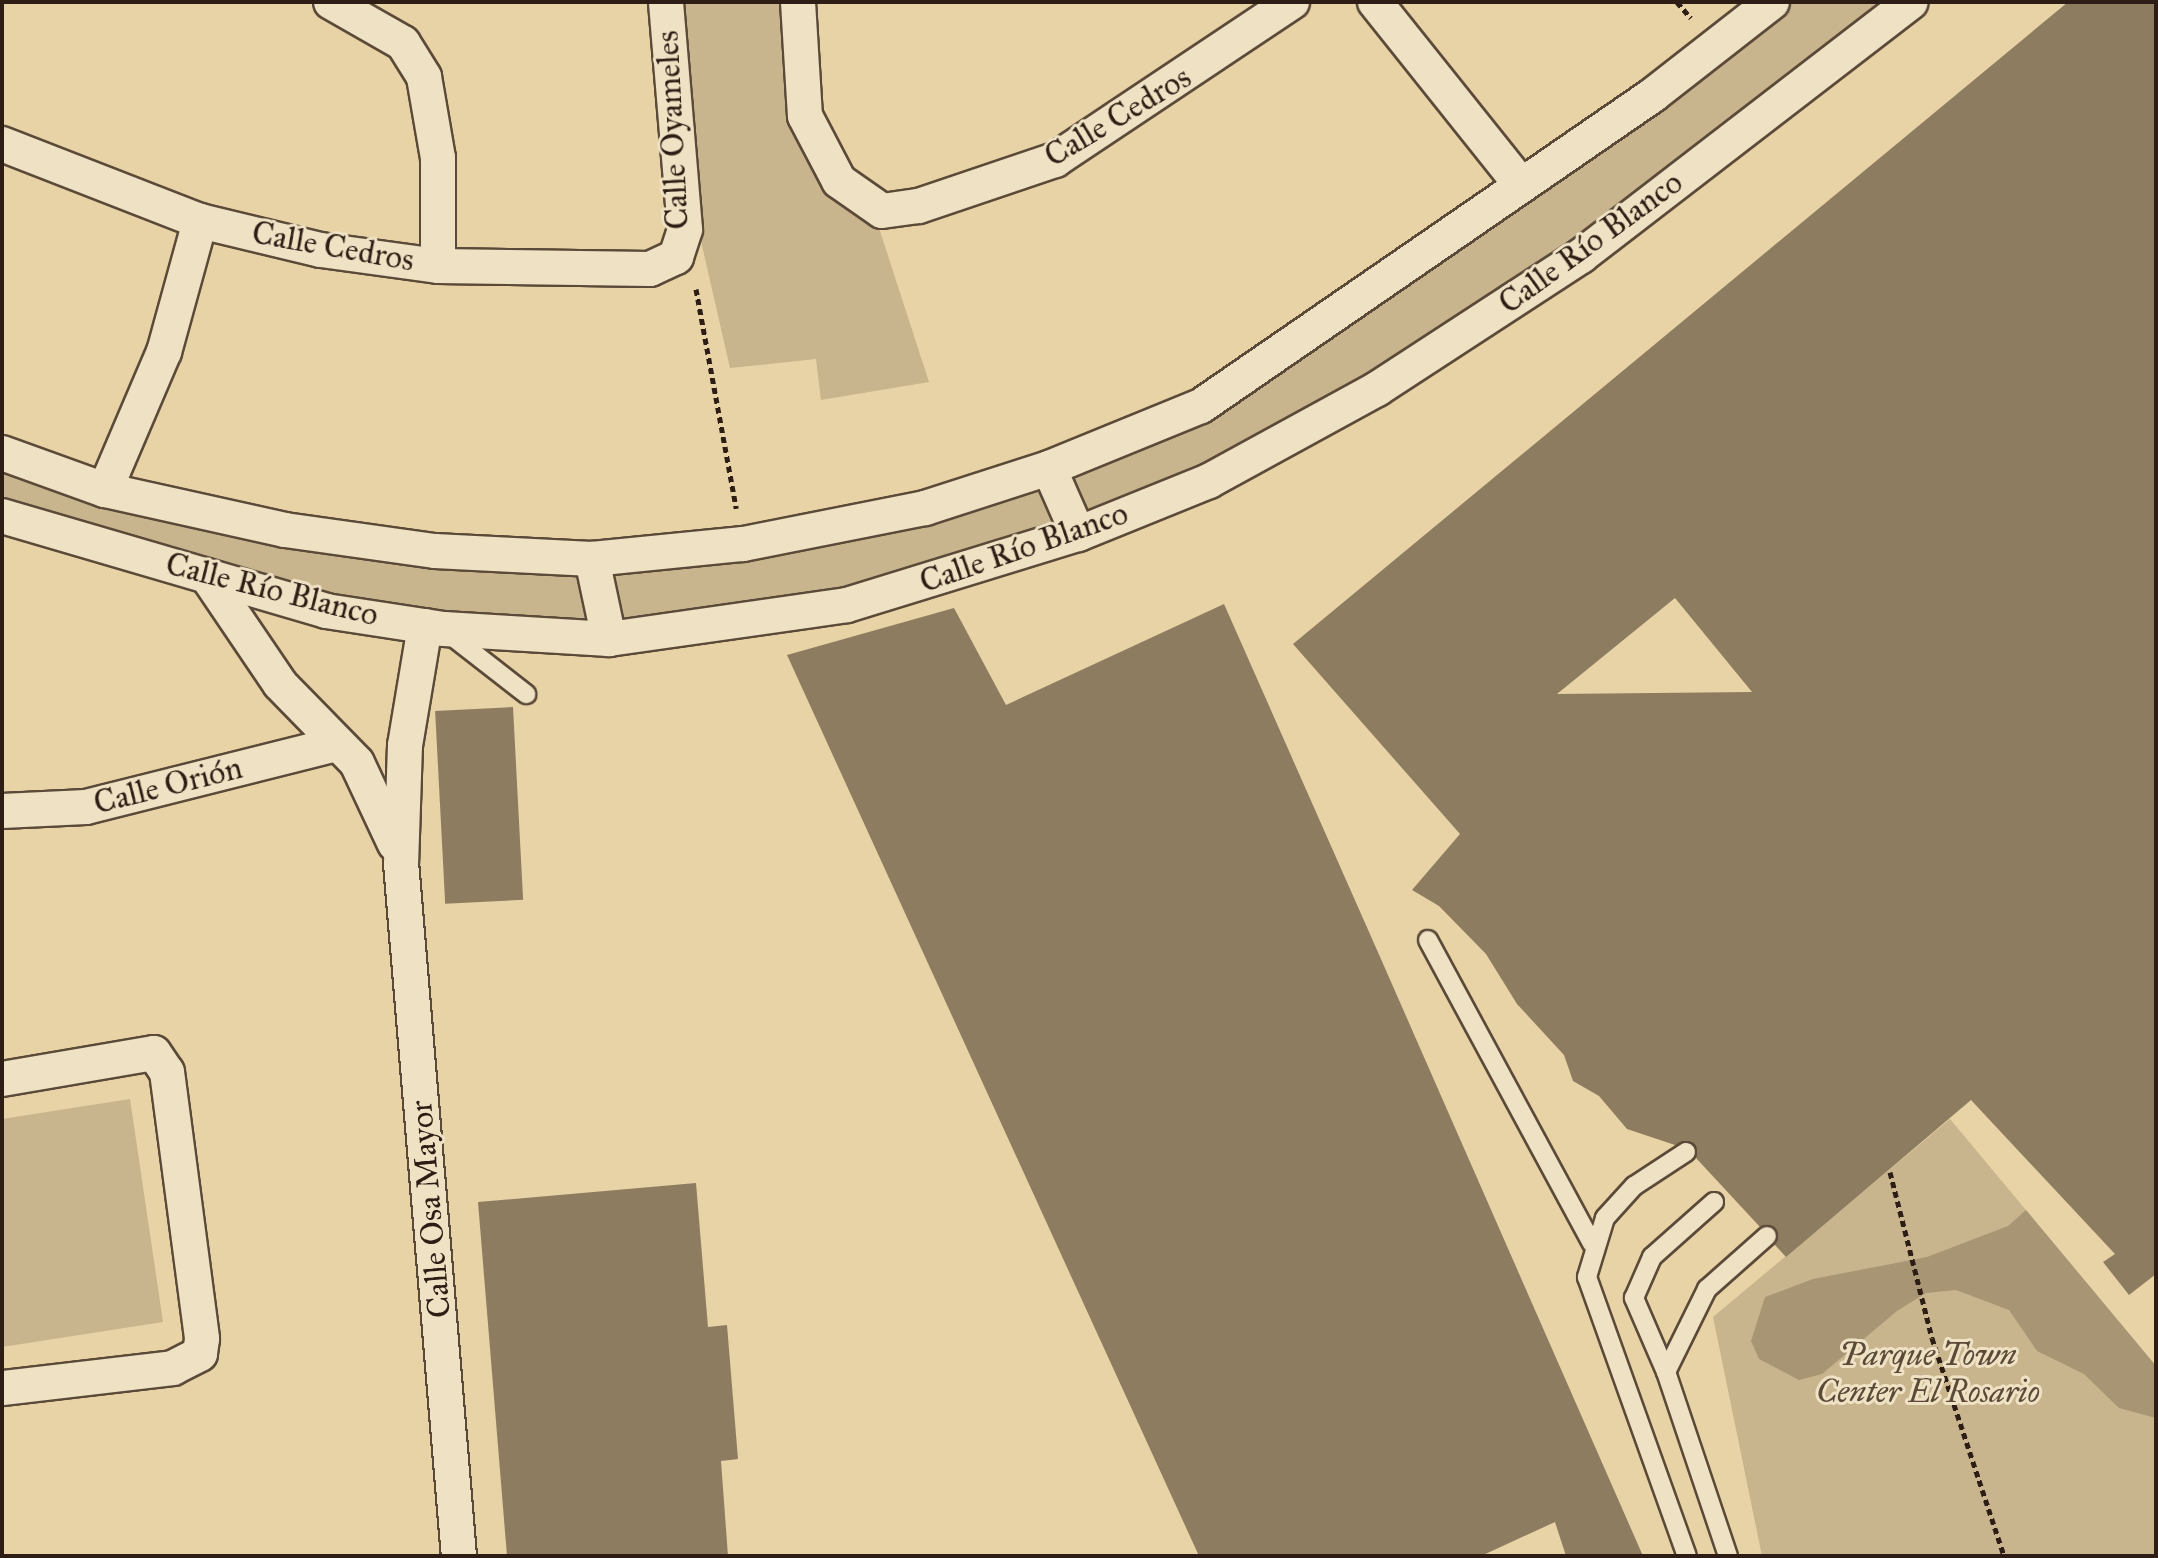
<!DOCTYPE html>
<meta charset="utf-8">
<style>
body{margin:0}
#map{position:relative;width:2158px;height:1558px;overflow:hidden;background:#e7d3a5;font-family:"IM FELL Great Primer",serif}
div>[style]{position:absolute}
[style*='--x']{left:calc(var(--x)*1px);top:calc(var(--y)*1px);width:calc(var(--w)*1px);rotate:calc(var(--a)*1deg)}
.green>*{inset:0;background:#c8b48d}
.water>*{inset:0;background:#a89574}
.building>*{inset:0;background:#8e7c60;transform-origin:0 0}
.path>*{height:5px;margin-top:-2.5px;transform-origin:0;background:repeating-linear-gradient(90deg,#2e1d15 0 6px,transparent 0 10px)}
.roads{filter:drop-shadow(2px 0 #5c4a39) drop-shadow(-2px 0 #5c4a39) drop-shadow(0 2px #5c4a39) drop-shadow(0 -2px #5c4a39)}
.lane>*{height:18px;margin:-9px;padding:0 9px;transform-origin:9px;border-radius:9px;background:#efe2c4}
.street>*{height:34px;margin:-17px;padding:0 17px;transform-origin:17px;border-radius:17px;background:#efe2c4}
span{translate:-50% -50%;white-space:nowrap;text-align:center;line-height:1.15;-webkit-text-stroke:6px #efe2c4;paint-order:stroke}
.street-label{font-size:32px;color:#2e1d15}
.park-label{font-size:32px;color:#5c4a39;font-style:italic}
.frame{position:absolute;inset:0;border:4px solid #2e1d15;pointer-events:none}
</style>
<div id="map">
<div class="green">
<div style="clip-path:polygon(680px 2px,782px 2px,827px 188px,879px 228px,929px 382px,821px 400px,816px 359px,730px 368px,698px 228px)"></div>
<div style="clip-path:polygon(1792px 2px,1890px 2px,1573px 245px,1372px 375px,1203px 469px,1058px 526px,841px 592px,620px 624px,443px 616px,329px 597px,2px 501px,2px 468px,580px 574px,1068px 475px,1726px 57px)"></div>
<div style="clip-path:polygon(130px 1099px,163px 1322px,2px 1347px,2px 1119px)"></div>
<div style="clip-path:polygon(1950px 1119px,2156px 1366px,2156px 1556px,1762px 1556px,1713px 1317px)"></div>
</div>
<div class="water">
<div style="clip-path:polygon(2026px 1210px,2156px 1366px,2156px 1418px,2119px 1408px,2084px 1374px,2037px 1351px,2009px 1310px,1956px 1290px,1926px 1293px,1897px 1311px,1822px 1374px,1799px 1380px,1759px 1359px,1751px 1341px,1765px 1297px,1813px 1279px,1927px 1257px,2008px 1226px)"></div>
</div>
<div class="building">
<div style="clip-path:polygon(evenodd,2068px 2px,2156px 2px,2156px 1274px,2129px 1295px,2103px 1262px,2115px 1254px,1971px 1100px,1786px 1257px,1775px 1245px,1776px 1229px,1760px 1227px,1696px 1158px,1692px 1142px,1675px 1145px,1627px 1129px,1599px 1096px,1573px 1081px,1564px 1055px,1517px 1004px,1486px 954px,1439px 906px,1412px 890px,1460px 834px,1293px 644px,2068px 2px,1675px 598px,1752px 692px,1557px 694px,1675px 598px)"></div>
<div style="clip-path:polygon(1224px 604px,1377px 950px,1643px 1556px,1566px 1556px,1555px 1522px,1481px 1556px,1199px 1556px,787px 655px,954px 608px,1006px 705px)"></div>
<div style="left:513px;top:707px;width:193px;height:78px;rotate:87deg"></div>
<div style="clip-path:polygon(696px 1183px,708px 1327px,727px 1325px,738px 1459px,721px 1461px,728px 1556px,507px 1556px,478px 1202px)"></div>
</div>
<div class="path">
<div style="--x:1677;--y:2;--w:21;--a:49"></div>
<div style="--x:696;--y:289;--w:223;--a:79.6"></div>
<div style="--x:1890;--y:1172;--w:171;--a:75.8"></div>
<div style="--x:1932;--y:1338;--w:230;--a:71.7"></div>
</div>
<div class="roads">
<div class="lane">
<div style="--x:449;--y:634;--w:98;--a:37.9"></div>
<div style="--x:1428;--y:940;--w:345;--a:61.6"></div>
<div style="--x:1686;--y:1152;--w:62;--a:146.8"></div>
<div style="--x:1634;--y:1186;--w:43;--a:132.2"></div>
<div style="--x:1605;--y:1218;--w:62;--a:107"></div>
<div style="--x:1587;--y:1277;--w:296;--a:70.3"></div>
<div style="--x:1666;--y:1372;--w:81;--a:-113.4"></div>
<div style="--x:1634;--y:1298;--w:45;--a:-66.3"></div>
<div style="--x:1652;--y:1257;--w:83;--a:-41.6"></div>
<div style="--x:1728;--y:1556;--w:194;--a:-108.6"></div>
<div style="--x:1666;--y:1372;--w:93;--a:-63.7"></div>
<div style="--x:1707;--y:1289;--w:80;--a:-41.5"></div>
</div>
<div class="street">
<div style="--x:331;--y:2;--w:83;--a:29.7"></div>
<div style="--x:403;--y:43;--w:40;--a:58"></div>
<div style="--x:424;--y:77;--w:82;--a:80.2"></div>
<div style="--x:438;--y:158;--w:108;--a:90"></div>
<div style="--x:798;--y:2;--w:114;--a:86.5"></div>
<div style="--x:805;--y:116;--w:73;--a:62.4"></div>
<div style="--x:839;--y:181;--w:52;--a:34.9"></div>
<div style="--x:882;--y:211;--w:37;--a:-8"></div>
<div style="--x:919;--y:206;--w:144;--a:-18.7"></div>
<div style="--x:1055;--y:160;--w:285;--a:-33.7"></div>
<div style="--x:1375;--y:2;--w:234;--a:51.4"></div>
<div style="--x:2;--y:144;--w:212;--a:21.3"></div>
<div style="--x:200;--y:221;--w:124;--a:13.5"></div>
<div style="--x:321;--y:250;--w:118;--a:7.8"></div>
<div style="--x:438;--y:266;--w:212;--a:0.8"></div>
<div style="--x:650;--y:269;--w:29;--a:-25"></div>
<div style="--x:676;--y:257;--w:29;--a:-72"></div>
<div style="--x:685;--y:229;--w:228;--a:-94.8"></div>
<div style="--x:2;--y:453;--w:109;--a:19.8"></div>
<div style="--x:105;--y:490;--w:184;--a:12.5"></div>
<div style="--x:285;--y:530;--w:151;--a:8"></div>
<div style="--x:435;--y:551;--w:157;--a:2.9"></div>
<div style="--x:592;--y:559;--w:152;--a:-5.7"></div>
<div style="--x:743;--y:544;--w:186;--a:-11.2"></div>
<div style="--x:925;--y:508;--w:130;--a:-17.9"></div>
<div style="--x:1049;--y:468;--w:164;--a:-22.2"></div>
<div style="--x:1201;--y:406;--w:549;--a:-34.53"></div>
<div style="--x:1653;--y:95;--w:151;--a:-38"></div>
<div style="--x:1049;--y:468;--w:72;--a:66.3"></div>
<div style="--x:105;--y:490;--w:150;--a:-66.9"></div>
<div style="--x:164;--y:352;--w:136;--a:-74.6"></div>
<div style="--x:2;--y:516;--w:338;--a:16.3"></div>
<div style="--x:326;--y:611;--w:119;--a:8.7"></div>
<div style="--x:444;--y:629;--w:165;--a:3.5"></div>
<div style="--x:609;--y:639;--w:240;--a:-8.1"></div>
<div style="--x:847;--y:605;--w:242;--a:-17.1"></div>
<div style="--x:1078;--y:534;--w:141;--a:-22"></div>
<div style="--x:1209;--y:481;--w:192;--a:-28.7"></div>
<div style="--x:1377;--y:389;--w:244;--a:-33.1"></div>
<div style="--x:1581;--y:256;--w:416;--a:-37.6"></div>
<div style="--x:592;--y:559;--w:82;--a:78"></div>
<div style="--x:207;--y:576;--w:130;--a:55.9"></div>
<div style="--x:280;--y:684;--w:110;--a:45.7"></div>
<div style="--x:357;--y:763;--w:89;--a:64.9"></div>
<div style="--x:425;--y:626;--w:121;--a:99.5"></div>
<div style="--x:405;--y:745;--w:118;--a:91.9"></div>
<div style="--x:401;--y:863;--w:695;--a:85.22"></div>
<div style="--x:2;--y:811;--w:84;--a:-2.7"></div>
<div style="--x:86;--y:807;--w:254;--a:-14.1"></div>
<div style="--x:2;--y:1079;--w:154;--a:-9.7"></div>
<div style="--x:154;--y:1053;--w:23;--a:56"></div>
<div style="--x:167;--y:1072;--w:269;--a:82.5"></div>
<div style="--x:202;--y:1339;--w:15;--a:98"></div>
<div style="--x:200;--y:1354;--w:30;--a:153"></div>
<div style="--x:173;--y:1368;--w:172;--a:173.3"></div>
</div>
</div>
<div class="street-label">
<span style="left:1118px;top:117px;rotate:-31deg">Calle Cedros</span>
<span style="left:673px;top:130px;rotate:-93deg">Calle Oyameles</span>
<span style="left:1591px;top:243px;rotate:-36deg">Calle Río Blanco</span>
<span style="left:333px;top:247px;rotate:10deg">Calle Cedros</span>
<span style="left:1024px;top:548px;rotate:-19deg">Calle Río Blanco</span>
<span style="left:272px;top:590px;rotate:14deg">Calle Río Blanco</span>
<span style="left:168px;top:786px;rotate:-14deg">Calle Orión</span>
<span style="left:431px;top:1209px;rotate:-95deg">Calle Osa Mayor</span>
</div>
<div class="park-label">
<span style="left:1928px;top:1374px">Parque Town<br>Center El Rosario</span>
</div>
<div class="frame"></div>
</div>
